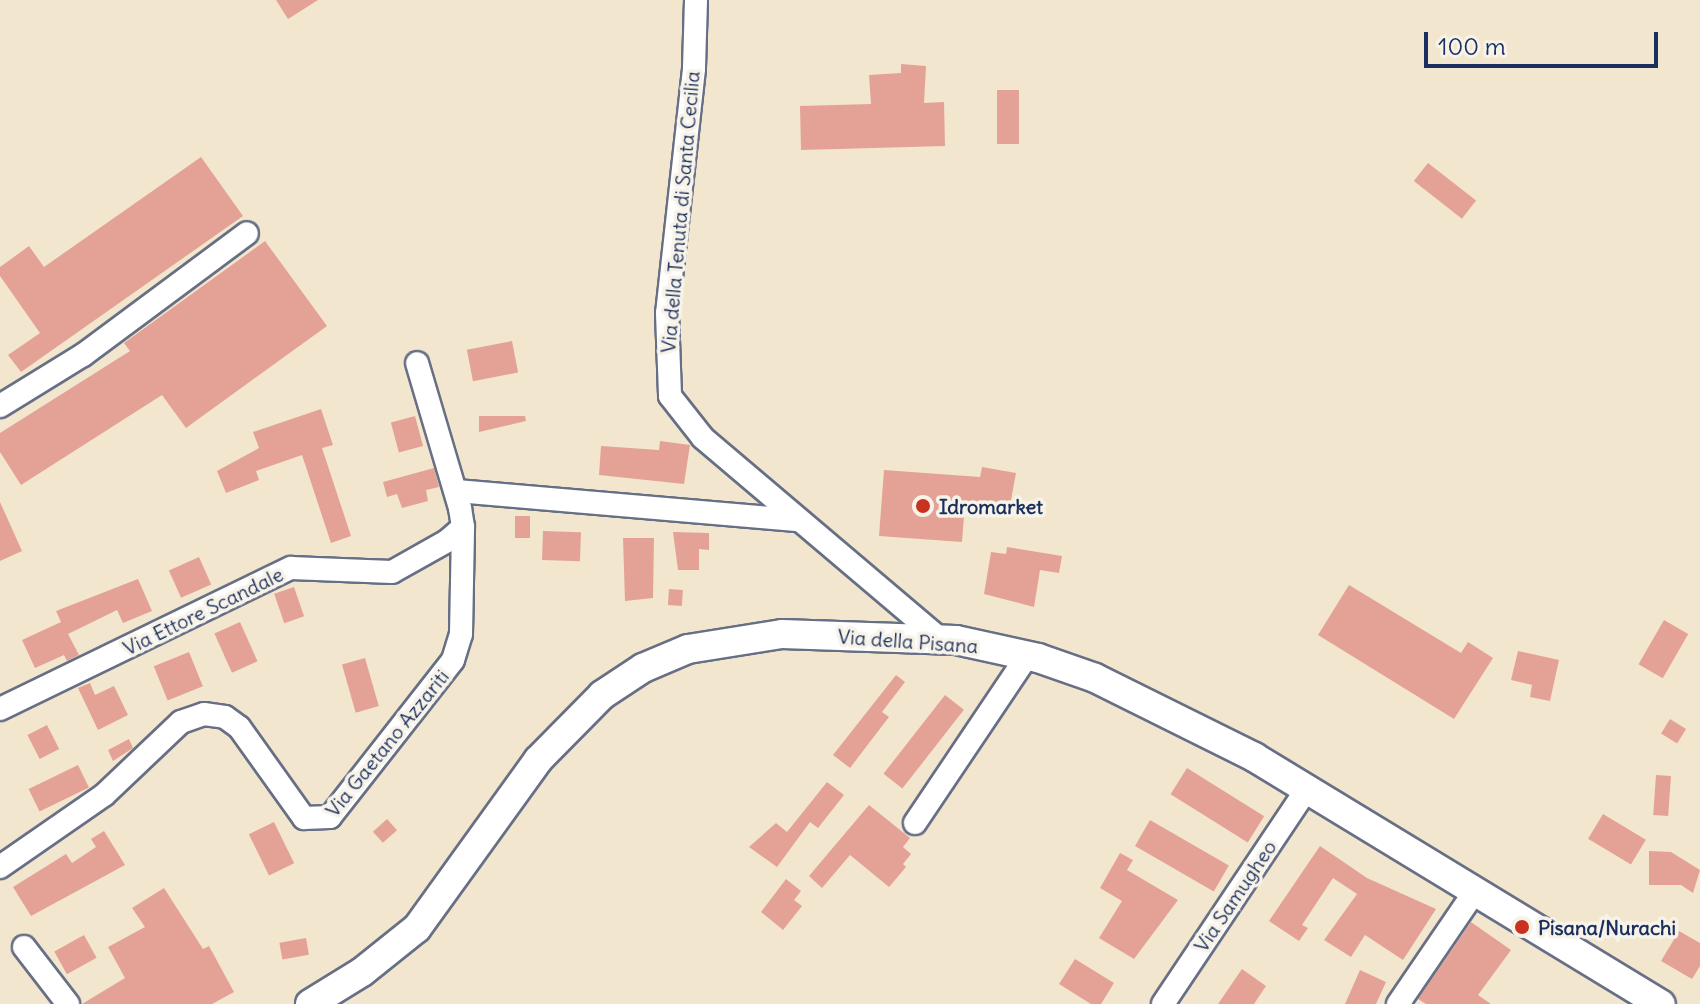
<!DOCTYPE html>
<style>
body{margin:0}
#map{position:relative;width:1700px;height:1004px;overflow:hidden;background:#f3e6ce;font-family:Delius,sans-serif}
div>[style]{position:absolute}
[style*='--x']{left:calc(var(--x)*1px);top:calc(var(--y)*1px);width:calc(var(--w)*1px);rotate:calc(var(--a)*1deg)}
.building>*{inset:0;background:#e4a297;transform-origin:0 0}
.roads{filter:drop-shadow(2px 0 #676f85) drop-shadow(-2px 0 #676f85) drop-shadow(0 2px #676f85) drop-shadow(0 -2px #676f85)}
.minor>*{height:22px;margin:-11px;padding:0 11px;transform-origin:11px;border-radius:11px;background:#fff}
.major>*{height:28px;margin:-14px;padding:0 14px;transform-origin:14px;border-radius:14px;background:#fff}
.dots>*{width:22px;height:22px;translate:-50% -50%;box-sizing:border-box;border:4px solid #f7f3e8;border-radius:50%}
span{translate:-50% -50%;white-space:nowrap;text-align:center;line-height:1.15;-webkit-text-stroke:7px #f7f3e8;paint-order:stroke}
.street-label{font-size:20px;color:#1b2f5e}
.poi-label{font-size:20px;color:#1b2f5e;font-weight:700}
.left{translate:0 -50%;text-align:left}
.scale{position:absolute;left:1424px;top:32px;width:234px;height:36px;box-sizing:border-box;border:4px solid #1b2f5e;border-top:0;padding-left:10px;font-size:24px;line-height:28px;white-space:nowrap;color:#1b2f5e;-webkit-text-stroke:6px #f7f3e8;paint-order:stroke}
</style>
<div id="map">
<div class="building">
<div style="clip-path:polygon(276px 0,318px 0,288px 19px)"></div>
<div style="clip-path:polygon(901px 64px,926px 66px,924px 103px,944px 102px,945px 146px,801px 150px,800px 106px,871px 104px,869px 75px,901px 73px)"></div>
<div style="left:997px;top:90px;width:22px;height:54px"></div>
<div style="clip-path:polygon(201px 157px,243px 216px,21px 372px,8px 355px,40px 333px,0 276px,0 267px,29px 246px,44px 267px)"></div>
<div style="left:1428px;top:163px;width:61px;height:23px;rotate:38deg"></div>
<div style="clip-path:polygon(265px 241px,327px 326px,186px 428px,162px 395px,21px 485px,0 452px,0 433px,130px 351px,124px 343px)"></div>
<div style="left:512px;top:341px;width:32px;height:46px;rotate:79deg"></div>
<div style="clip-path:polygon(321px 409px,333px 445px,322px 448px,351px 536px,331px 543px,302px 455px,256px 471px,259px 480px,226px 493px,217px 471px,259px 448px,253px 432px)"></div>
<div style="left:415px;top:416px;width:31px;height:25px;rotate:75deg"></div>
<div style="clip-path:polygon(479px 416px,525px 416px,526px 421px,479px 432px)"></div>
<div style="clip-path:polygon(660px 441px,690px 445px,684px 484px,599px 475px,601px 446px,659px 450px)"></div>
<div style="clip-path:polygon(982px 467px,1016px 473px,1009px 511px,965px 503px,962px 542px,879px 536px,884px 470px,980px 477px)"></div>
<div style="clip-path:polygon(434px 468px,439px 487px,426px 490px,428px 501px,402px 508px,397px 494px,387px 497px,383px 482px)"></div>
<div style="clip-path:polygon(0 502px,22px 551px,0 561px)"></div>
<div style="left:515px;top:516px;width:15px;height:22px"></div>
<div style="left:543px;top:531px;width:38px;height:29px;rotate:2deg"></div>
<div style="clip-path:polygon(673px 532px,709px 533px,709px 550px,699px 549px,699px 570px,678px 570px)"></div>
<div style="clip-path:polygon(623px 538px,654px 538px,653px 598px,625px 601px)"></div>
<div style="clip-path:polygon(1007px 547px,1062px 556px,1059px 573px,1040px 570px,1034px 607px,984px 594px,991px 552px,1006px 554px)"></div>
<div style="left:199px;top:557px;width:30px;height:33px;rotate:66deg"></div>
<div style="clip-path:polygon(138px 579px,152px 611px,123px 623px,117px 610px,68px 634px,79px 655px,67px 661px,64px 655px,35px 668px,22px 640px,61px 622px,56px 611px)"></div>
<div style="clip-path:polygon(1349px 585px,1461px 653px,1468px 642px,1493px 658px,1454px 719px,1318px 635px)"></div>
<div style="left:294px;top:587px;width:31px;height:21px;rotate:71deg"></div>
<div style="left:669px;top:589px;width:14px;height:16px;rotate:4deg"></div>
<div style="left:1664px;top:620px;width:28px;height:51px;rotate:30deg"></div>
<div style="left:240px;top:622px;width:43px;height:28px;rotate:66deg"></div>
<div style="clip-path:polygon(1518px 651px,1559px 660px,1550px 701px,1530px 697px,1532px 685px,1511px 680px)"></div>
<div style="left:189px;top:652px;width:37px;height:38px;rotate:68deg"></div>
<div style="left:365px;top:658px;width:50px;height:24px;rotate:74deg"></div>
<div style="clip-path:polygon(896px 675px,905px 682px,882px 712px,889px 717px,850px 768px,833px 755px)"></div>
<div style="clip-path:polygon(90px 683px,95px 695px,114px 686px,128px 715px,98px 730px,78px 688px)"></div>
<div style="left:945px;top:695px;width:24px;height:100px;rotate:38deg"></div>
<div style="left:1670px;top:719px;width:19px;height:17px;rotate:32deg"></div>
<div style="left:47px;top:725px;width:27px;height:22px;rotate:63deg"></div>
<div style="clip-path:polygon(129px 739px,133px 748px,113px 761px,108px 750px)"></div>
<div style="left:78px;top:765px;width:25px;height:55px;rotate:64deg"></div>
<div style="left:1187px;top:768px;width:91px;height:31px;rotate:32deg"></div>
<div style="left:1656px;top:775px;width:15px;height:40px;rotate:4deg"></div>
<div style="clip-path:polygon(827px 782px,844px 795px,818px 828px,810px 822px,777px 867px,749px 847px,776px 823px,787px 832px)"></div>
<div style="clip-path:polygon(869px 805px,910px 838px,903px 847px,911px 854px,903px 864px,906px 867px,889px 887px,850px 855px,822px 888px,809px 876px)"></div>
<div style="left:1603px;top:814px;width:50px;height:29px;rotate:31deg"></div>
<div style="left:387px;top:819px;width:15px;height:19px;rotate:48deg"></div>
<div style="left:1150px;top:820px;width:91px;height:30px;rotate:30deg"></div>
<div style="left:274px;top:822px;width:46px;height:28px;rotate:64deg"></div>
<div style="clip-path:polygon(104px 831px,125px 865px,31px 916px,13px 887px,66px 854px,72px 863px,96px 847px,91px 839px)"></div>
<div style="clip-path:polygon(1320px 846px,1367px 878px,1436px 909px,1403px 960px,1365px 935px,1351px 957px,1324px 940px,1357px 894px,1333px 878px,1302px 925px,1308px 928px,1299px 941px,1269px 921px)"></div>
<div style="clip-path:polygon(1649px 851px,1671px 852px,1700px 870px,1693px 893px,1681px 885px,1649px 885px)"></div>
<div style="clip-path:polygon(1120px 853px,1133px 860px,1127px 870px,1178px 900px,1134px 959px,1099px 938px,1122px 901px,1100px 888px)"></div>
<div style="clip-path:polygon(786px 879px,801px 891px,794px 900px,802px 906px,783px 930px,761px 912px)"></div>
<div style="clip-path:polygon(164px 888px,203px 949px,209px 946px,234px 992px,212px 1004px,82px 1004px,125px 978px,108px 947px,145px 927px,132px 908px)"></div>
<div style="clip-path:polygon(1471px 922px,1511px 950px,1478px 995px,1491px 1004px,1426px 1004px,1418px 999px)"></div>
<div style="clip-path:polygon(1679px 931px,1700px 943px,1700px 966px,1692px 979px,1661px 961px)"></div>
<div style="left:84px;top:935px;width:26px;height:34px;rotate:61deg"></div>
<div style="left:306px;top:938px;width:17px;height:27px;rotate:80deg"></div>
<div style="clip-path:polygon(1075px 959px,1114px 983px,1101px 1004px,1091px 1004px,1059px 984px)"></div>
<div style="clip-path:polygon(1242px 969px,1266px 986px,1254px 1004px,1218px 1004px)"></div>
<div style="clip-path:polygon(1360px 970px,1386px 982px,1376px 1004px,1345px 1004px)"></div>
</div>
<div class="roads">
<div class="minor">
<div style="--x:696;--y:0;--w:69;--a:91.7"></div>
<div style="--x:694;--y:69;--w:245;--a:96.3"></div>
<div style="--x:667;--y:313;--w:83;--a:87.9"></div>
<div style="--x:670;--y:396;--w:53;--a:51.8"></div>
<div style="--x:703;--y:438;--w:309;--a:40.3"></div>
<div style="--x:0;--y:406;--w:97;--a:-31.6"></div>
<div style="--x:83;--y:355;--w:204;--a:-36.6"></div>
<div style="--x:456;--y:491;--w:342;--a:4.9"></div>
<div style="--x:0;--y:709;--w:323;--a:-25.9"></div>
<div style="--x:291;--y:568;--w:101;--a:2.3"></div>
<div style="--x:392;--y:572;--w:63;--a:-29.4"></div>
<div style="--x:447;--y:541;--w:21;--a:-41"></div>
<div style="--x:463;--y:527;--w:19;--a:-99"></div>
<div style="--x:460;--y:508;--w:151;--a:-106.5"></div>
<div style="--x:915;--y:823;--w:202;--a:-56.1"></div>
<div style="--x:0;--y:867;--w:126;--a:-34.7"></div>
<div style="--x:104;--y:795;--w:106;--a:-43.5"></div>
<div style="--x:181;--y:722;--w:24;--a:-19"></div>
<div style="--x:204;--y:714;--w:21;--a:8"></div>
<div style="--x:225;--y:717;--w:17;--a:36"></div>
<div style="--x:239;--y:727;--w:112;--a:54.5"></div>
<div style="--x:304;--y:818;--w:26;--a:-2"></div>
<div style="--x:330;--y:817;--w:199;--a:-51.9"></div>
<div style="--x:453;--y:660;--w:27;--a:-73"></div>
<div style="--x:461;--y:634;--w:107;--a:-88.9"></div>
<div style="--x:24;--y:947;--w:72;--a:52.3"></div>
<div style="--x:1163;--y:1004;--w:261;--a:-56.2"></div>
<div style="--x:1398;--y:1004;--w:137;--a:-55.7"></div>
</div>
<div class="major">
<div style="--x:310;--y:1004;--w:61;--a:-31.6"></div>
<div style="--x:362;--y:972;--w:70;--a:-38.7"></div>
<div style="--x:417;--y:928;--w:207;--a:-54.2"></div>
<div style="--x:538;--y:760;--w:91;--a:-45.4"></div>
<div style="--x:602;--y:695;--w:49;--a:-33.4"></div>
<div style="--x:643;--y:668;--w:49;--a:-22.9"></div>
<div style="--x:688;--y:649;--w:95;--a:-9.1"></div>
<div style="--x:782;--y:634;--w:174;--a:2"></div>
<div style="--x:956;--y:640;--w:84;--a:12.4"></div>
<div style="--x:1038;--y:658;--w:60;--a:19.3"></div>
<div style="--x:1095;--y:678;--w:178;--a:26.4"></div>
<div style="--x:1254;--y:757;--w:476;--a:31.3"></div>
</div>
</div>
<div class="dots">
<div style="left:923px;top:506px;background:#c8321e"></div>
<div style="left:1522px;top:927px;background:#c8321e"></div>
</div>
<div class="street-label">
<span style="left:680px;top:212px;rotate:-85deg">Via della Tenuta di Santa Cecilia</span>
<span style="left:203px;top:611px;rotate:-26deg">Via Ettore Scandale</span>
<span style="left:908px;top:641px;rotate:4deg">Via della Pisana</span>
<span style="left:387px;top:743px;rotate:-51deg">Via Gaetano Azzariti</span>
<span style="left:1235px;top:896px;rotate:-56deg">Via Samugheo</span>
</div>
<div class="poi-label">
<span class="left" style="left:939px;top:506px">Idromarket</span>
<span class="left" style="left:1538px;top:927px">Pisana/Nurachi</span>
</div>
<div class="scale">100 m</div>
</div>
